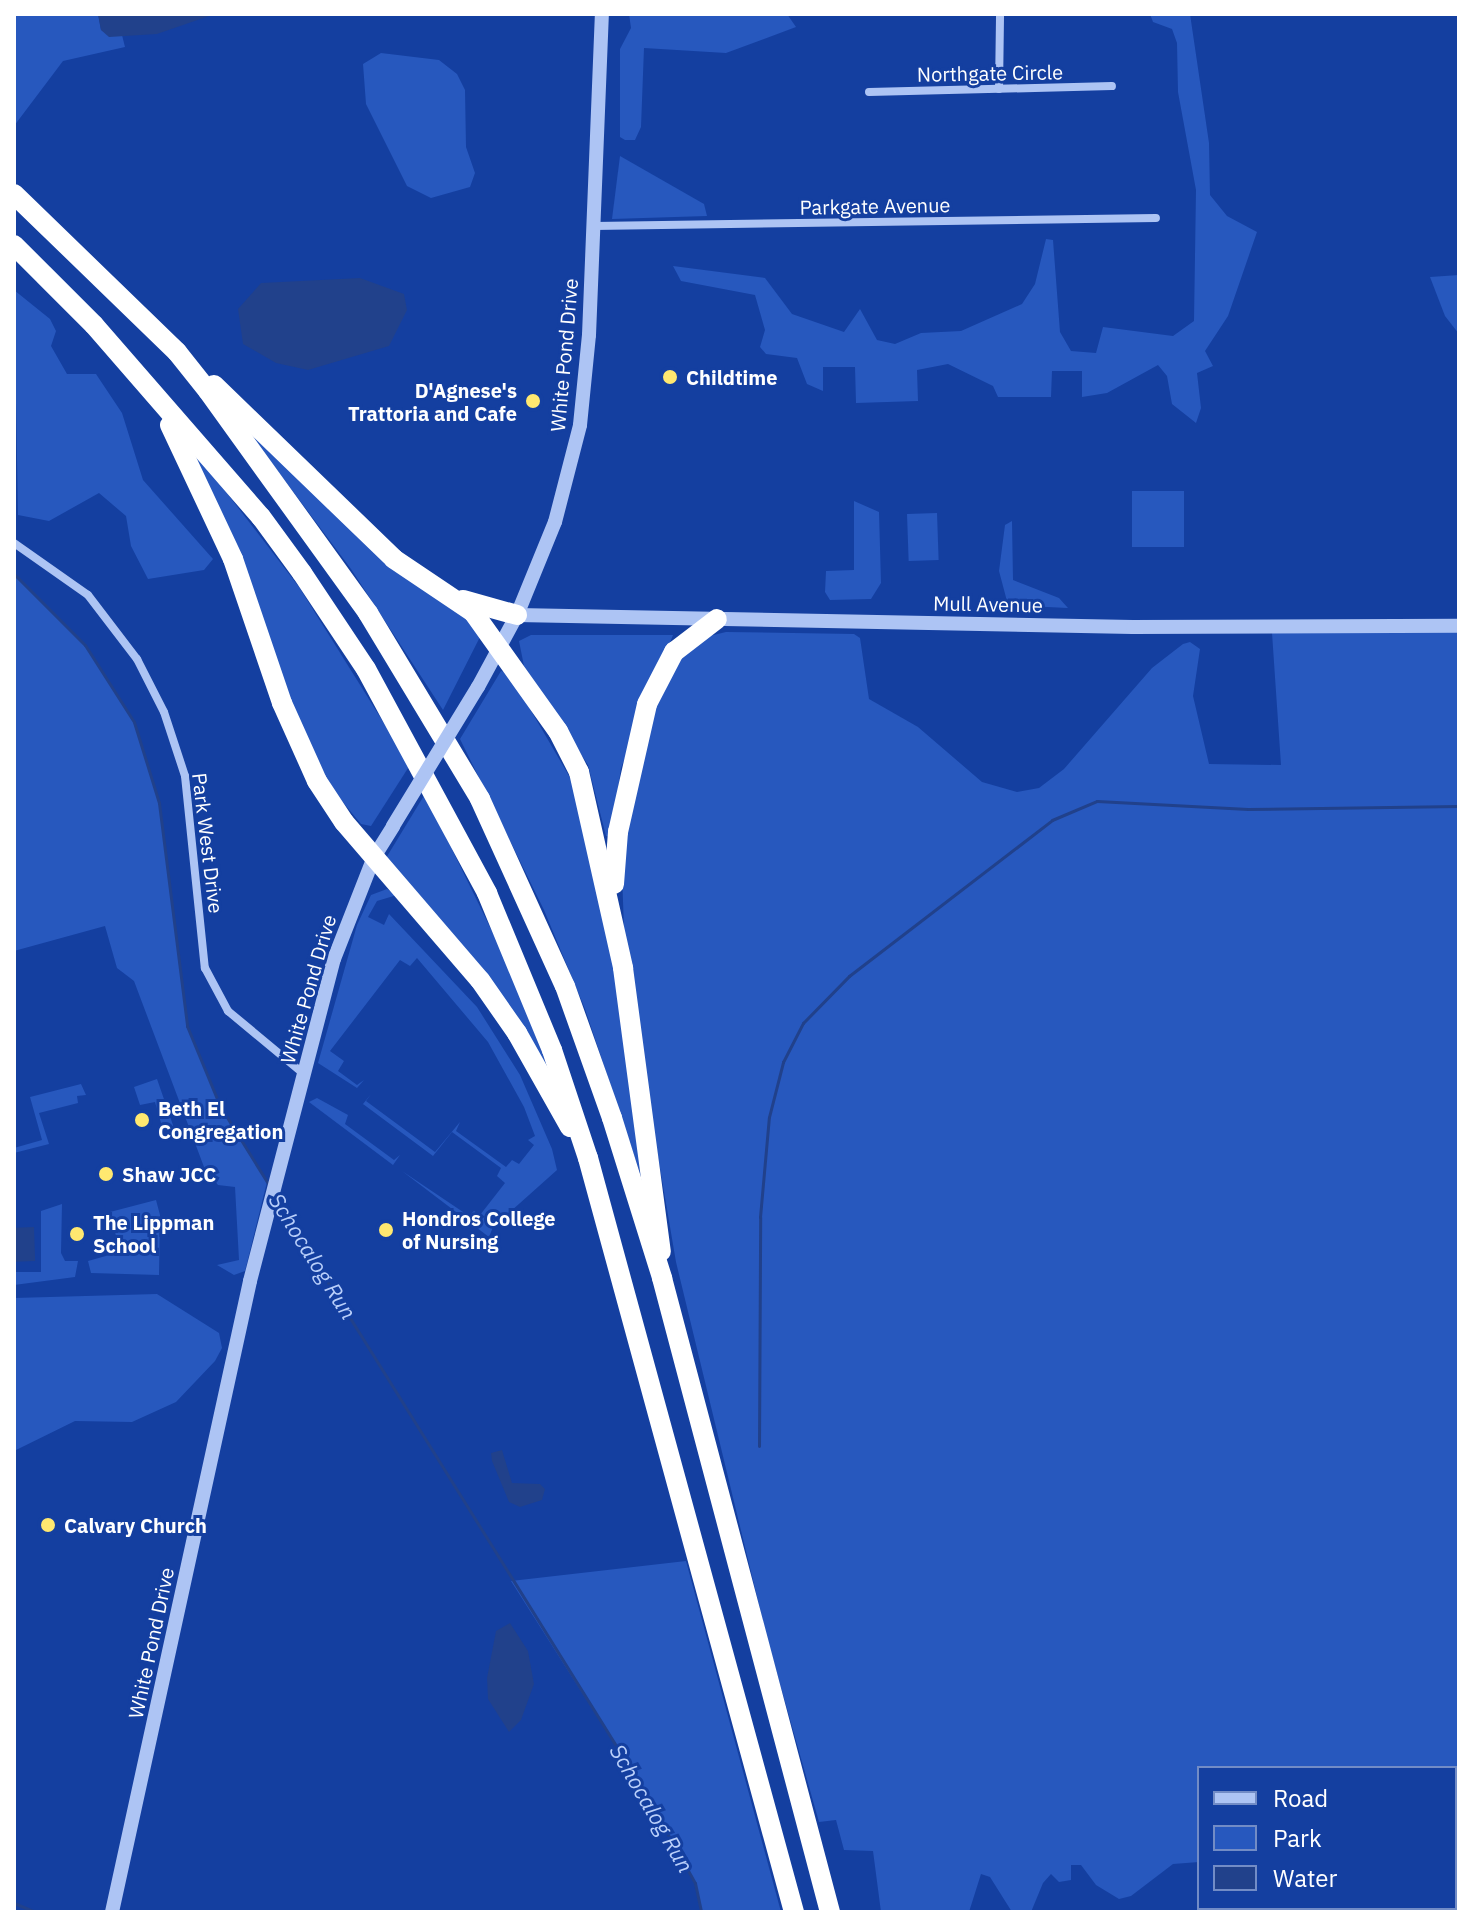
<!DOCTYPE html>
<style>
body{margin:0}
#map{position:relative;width:1473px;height:1926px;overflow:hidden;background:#143fa0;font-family:"IBM Plex Sans",sans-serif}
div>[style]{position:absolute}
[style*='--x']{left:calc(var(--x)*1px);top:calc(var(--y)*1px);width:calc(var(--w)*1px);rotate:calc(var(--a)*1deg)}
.green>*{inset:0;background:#2758be;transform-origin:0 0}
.water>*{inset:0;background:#21418b;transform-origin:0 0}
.stream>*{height:3px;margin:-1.5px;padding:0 1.5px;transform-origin:1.5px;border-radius:1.5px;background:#21418b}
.minor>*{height:8px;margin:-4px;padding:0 4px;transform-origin:4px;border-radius:4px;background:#adc4f4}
.tertiary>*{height:14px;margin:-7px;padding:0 7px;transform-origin:7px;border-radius:7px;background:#adc4f4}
.motorway>*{height:20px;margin:-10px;padding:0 10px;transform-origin:10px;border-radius:10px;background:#fff}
.tertiary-bridge>*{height:14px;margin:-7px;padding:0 7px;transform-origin:7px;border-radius:7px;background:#adc4f4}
.dots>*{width:22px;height:22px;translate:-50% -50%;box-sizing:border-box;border:4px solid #143fa0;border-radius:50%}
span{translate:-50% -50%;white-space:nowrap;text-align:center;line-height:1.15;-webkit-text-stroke:6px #143fa0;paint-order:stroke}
.street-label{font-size:20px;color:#fff}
.poi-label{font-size:20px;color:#fff;font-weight:700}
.left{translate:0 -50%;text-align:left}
.right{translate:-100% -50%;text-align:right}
.water-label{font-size:22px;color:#b9cffa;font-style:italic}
.frame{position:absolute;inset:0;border:16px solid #fff;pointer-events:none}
.legend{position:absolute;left:1197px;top:1766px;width:260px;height:144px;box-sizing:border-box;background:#143fa0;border:2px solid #728cc6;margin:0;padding:10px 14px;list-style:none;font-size:24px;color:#fff}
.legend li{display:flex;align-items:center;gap:16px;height:40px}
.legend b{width:40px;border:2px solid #728cc6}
</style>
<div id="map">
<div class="green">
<div style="clip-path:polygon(14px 14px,98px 14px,101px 30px,122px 35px,125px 47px,63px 61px,14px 126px)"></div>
<div style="clip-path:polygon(629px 14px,787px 14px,796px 27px,726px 53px,644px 48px,641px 127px,635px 140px,625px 140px,620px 137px,620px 49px,631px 28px)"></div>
<div style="clip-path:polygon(1150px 14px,1190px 14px,1209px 143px,1210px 195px,1227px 216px,1257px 232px,1228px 316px,1205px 351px,1213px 366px,1197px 373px,1201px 408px,1196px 423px,1172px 404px,1167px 376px,1158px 365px,1107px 393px,1082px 397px,1082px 371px,1052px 371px,1051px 397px,998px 397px,993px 386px,948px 364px,917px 370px,918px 401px,856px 403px,855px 367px,823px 367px,823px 391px,807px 384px,797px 358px,766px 354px,760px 347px,765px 330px,755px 295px,681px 281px,673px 266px,765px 278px,792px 314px,844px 332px,860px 309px,877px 340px,895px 344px,921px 333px,961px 331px,1022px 304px,1035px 284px,1046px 239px,1053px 240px,1060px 332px,1071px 351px,1096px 353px,1103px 327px,1173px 336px,1194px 321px,1196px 190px,1178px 92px,1177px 43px,1172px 29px,1153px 22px)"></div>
<div style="clip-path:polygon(381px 53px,439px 60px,457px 74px,465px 90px,466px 147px,475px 173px,470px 187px,431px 198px,407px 186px,366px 104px,363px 64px)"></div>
<div style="clip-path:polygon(620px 156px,704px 204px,707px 216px,612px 219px)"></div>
<div style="clip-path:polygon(1459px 275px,1459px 334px,1445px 316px,1430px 277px)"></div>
<div style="clip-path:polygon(14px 290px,50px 319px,56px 331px,51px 346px,67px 374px,96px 374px,122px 413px,143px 480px,213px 559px,204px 570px,148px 579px,131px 546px,126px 516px,99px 493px,49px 521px,18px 515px)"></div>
<div style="clip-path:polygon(241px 422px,458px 605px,482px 633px,443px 710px,351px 569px)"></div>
<div style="clip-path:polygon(187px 441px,299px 587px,410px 765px,371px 826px,361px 824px,336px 794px,300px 731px)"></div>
<div style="left:1132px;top:491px;width:52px;height:56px"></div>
<div style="clip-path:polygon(854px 501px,879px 512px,881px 583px,871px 599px,830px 600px,825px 592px,826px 571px,854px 570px)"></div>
<div style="left:937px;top:513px;width:47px;height:30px;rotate:88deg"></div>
<div style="clip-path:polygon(1012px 521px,1013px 580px,1059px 598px,1068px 608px,1008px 605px,999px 571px,1005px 525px)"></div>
<div style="clip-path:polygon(14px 574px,85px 645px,134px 722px,159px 803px,187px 1026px,220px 1106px,267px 1182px,245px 1271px,234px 1275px,217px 1265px,239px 1260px,235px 1187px,218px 1185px,204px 1167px,134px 981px,117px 968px,105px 926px,14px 951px)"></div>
<div style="clip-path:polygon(1459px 631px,1459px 1777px,1455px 1768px,1199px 1768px,1199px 1862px,1173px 1864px,1131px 1896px,1119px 1899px,1096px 1885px,1081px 1865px,1071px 1865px,1071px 1880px,1059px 1882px,1051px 1874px,1043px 1883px,1031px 1912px,1012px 1912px,990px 1877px,981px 1874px,969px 1912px,881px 1912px,873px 1851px,844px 1850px,836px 1820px,819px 1822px,767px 1638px,676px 1262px,646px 1086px,624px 929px,621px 845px,645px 732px,679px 651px,697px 639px,726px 632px,854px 634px,860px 638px,869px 699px,918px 727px,982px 782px,1017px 792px,1039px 788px,1064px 769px,1152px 668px,1183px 644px,1190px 642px,1200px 649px,1193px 696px,1209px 764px,1281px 765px,1272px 633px)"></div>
<div style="clip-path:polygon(531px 635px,673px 635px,621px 768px,611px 837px,606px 836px,588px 765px,524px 666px,519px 641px)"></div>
<div style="clip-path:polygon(501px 671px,509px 673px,572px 781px,618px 987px,645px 1188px,585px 1009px,544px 910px,460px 739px)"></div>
<div style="clip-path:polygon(425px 794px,507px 962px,556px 1089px,386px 858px)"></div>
<div style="clip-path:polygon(387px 889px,397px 895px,377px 901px,368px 917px,384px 925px,389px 914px,477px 1007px,520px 1075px,552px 1149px,557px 1170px,493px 1227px,489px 1237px,402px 1171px,469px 1216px,474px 1211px,480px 1215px,505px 1183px,497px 1176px,501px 1168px,452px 1132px,433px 1156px,363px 1104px,359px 1109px,371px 1094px,366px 1101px,435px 1152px,460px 1122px,456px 1131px,506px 1167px,512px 1160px,519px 1164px,534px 1145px,528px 1140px,535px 1136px,524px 1107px,488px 1042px,417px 958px,410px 966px,400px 960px,330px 1051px,344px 1061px,338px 1071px,357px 1085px,364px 1080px,357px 1088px,318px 1063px,357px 925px,371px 895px)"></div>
<div style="clip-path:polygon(157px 1079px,174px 1128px,163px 1130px,155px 1102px,140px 1105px,134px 1087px)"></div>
<div style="clip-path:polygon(81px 1084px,86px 1095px,77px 1096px,78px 1103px,39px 1113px,49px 1144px,14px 1153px,14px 1148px,42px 1140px,30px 1097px)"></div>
<div style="clip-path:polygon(317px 1098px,348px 1115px,345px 1124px,394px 1160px,400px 1155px,393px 1165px,309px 1102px)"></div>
<div style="clip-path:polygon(156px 1200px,160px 1215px,159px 1275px,91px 1273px,88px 1261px,120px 1252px,110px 1212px)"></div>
<div style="clip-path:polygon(62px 1204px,61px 1253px,65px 1261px,78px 1261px,75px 1277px,14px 1285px,14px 1272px,41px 1272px,41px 1211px)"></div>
<div style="clip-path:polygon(157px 1294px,219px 1333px,222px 1348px,215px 1361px,176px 1402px,132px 1422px,75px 1421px,14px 1451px,14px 1298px)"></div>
<div style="clip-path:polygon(686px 1561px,781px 1912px,701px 1912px,695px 1883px,638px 1781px,511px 1581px)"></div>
</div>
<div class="water">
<div style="clip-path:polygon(98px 14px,215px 14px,157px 34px,109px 37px,101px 30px)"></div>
<div style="clip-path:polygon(360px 278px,404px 294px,407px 310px,389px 346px,308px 370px,276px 363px,243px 344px,238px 309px,261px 283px)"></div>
<div style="left:34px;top:1227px;width:34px;height:20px;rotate:88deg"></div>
<div style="clip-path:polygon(502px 1450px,512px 1483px,540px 1484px,545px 1489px,542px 1500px,520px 1507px,509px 1502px,492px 1461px,491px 1453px)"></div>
<div style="clip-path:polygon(510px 1623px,528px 1651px,534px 1684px,521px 1720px,509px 1732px,488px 1699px,487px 1678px,496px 1631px)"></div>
</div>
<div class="stream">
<div style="--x:14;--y:574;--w:100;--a:45"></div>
<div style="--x:85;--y:645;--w:91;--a:57.5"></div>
<div style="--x:134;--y:722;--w:85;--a:72.8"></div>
<div style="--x:159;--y:803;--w:225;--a:82.8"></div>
<div style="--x:187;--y:1026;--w:87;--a:67.6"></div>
<div style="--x:220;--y:1106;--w:93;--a:58.2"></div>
<div style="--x:276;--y:1199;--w:685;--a:58.12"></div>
<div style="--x:638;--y:1781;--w:117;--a:60.8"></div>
<div style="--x:695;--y:1883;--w:30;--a:78"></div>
<div style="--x:759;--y:1446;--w:229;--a:-89.7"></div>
<div style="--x:760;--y:1217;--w:100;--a:-84.9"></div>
<div style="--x:769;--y:1117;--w:57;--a:-75.7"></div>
<div style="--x:783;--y:1062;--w:44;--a:-62.9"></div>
<div style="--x:803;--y:1023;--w:66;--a:-45.6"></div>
<div style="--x:849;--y:976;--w:256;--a:-37.5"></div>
<div style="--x:1052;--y:820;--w:49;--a:-22.9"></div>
<div style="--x:1097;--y:801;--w:151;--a:3"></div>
<div style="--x:1248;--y:809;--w:211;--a:-0.8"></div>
<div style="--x:14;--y:1903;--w:23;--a:23"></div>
</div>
<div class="minor">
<div style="--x:999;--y:89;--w:75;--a:-89.2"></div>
<div style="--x:869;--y:92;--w:243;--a:-1.4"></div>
<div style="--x:594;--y:226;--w:562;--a:-0.82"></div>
<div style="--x:14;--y:543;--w:90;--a:35.1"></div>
<div style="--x:88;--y:595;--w:81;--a:52.6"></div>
<div style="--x:137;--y:659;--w:59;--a:63"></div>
<div style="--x:164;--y:712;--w:67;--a:71.8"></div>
<div style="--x:185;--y:776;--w:193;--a:84.1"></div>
<div style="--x:205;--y:968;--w:49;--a:61.9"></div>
<div style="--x:228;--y:1011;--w:99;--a:39.7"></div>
<div style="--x:1455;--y:1785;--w:4;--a:-14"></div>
<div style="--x:1297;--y:1912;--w:4;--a:-76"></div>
</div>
<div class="tertiary">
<div style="--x:517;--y:615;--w:616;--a:1.12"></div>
<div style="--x:1133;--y:627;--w:326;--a:-0.2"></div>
<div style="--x:478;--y:687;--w:82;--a:-61.6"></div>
<div style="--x:517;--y:615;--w:100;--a:-67.8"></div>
<div style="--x:555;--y:522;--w:100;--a:-75.5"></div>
<div style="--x:580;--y:425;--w:90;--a:-84.3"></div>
<div style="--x:589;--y:335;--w:321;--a:-87.7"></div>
<div style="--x:112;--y:1912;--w:646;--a:-77.66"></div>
<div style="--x:250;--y:1281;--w:333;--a:-75.4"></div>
<div style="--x:334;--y:959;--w:110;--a:-68.6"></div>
<div style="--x:374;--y:857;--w:36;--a:-58"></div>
</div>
<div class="motorway">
<div style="--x:14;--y:194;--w:227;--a:44.1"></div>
<div style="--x:177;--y:352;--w:50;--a:51.5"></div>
<div style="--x:208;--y:391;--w:274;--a:54.2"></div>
<div style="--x:368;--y:613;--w:217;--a:58.9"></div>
<div style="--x:480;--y:799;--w:205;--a:65.6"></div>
<div style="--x:565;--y:986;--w:140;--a:70.4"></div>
<div style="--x:612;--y:1118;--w:168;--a:72.6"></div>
<div style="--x:662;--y:1278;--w:656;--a:75.16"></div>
<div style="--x:14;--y:245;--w:113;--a:45"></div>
<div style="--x:94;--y:325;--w:254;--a:49"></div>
<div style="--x:261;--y:517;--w:69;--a:53.8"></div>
<div style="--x:302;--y:573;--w:115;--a:56.3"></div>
<div style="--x:366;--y:669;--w:255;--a:61.6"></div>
<div style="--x:487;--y:893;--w:170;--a:67.5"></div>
<div style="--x:552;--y:1050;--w:114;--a:71.6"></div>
<div style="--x:588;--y:1158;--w:782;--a:74.72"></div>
<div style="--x:214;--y:385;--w:250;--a:44"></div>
<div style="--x:394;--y:559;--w:95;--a:33.9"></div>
<div style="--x:473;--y:612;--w:146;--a:54.5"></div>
<div style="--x:558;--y:731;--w:46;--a:62.9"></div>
<div style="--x:579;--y:772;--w:201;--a:77.3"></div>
<div style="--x:623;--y:968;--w:286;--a:82.4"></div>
<div style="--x:170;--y:425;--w:148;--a:64.8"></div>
<div style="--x:233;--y:559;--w:152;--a:71.2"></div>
<div style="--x:282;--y:703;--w:85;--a:65.8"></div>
<div style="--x:317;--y:781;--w:49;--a:56.6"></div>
<div style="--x:344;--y:822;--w:208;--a:49.3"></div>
<div style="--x:480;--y:980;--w:65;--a:55.1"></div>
<div style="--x:517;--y:1033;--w:108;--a:60.6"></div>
<div style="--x:463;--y:600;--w:56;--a:15.5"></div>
<div style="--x:614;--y:884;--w:52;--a:-85.6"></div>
<div style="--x:618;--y:832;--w:131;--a:-77.2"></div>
<div style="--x:647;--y:704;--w:59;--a:-62.6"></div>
<div style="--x:674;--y:652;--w:54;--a:-37.5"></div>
</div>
<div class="tertiary-bridge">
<div style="--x:393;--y:826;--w:163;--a:-58.6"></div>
</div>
<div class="dots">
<div style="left:670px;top:377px;background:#ffe870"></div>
<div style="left:533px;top:401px;background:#ffe870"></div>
<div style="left:142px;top:1120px;background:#ffe870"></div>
<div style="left:106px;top:1174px;background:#ffe870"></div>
<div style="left:386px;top:1230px;background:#ffe870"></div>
<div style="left:77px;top:1234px;background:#ffe870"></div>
<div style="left:48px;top:1525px;background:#ffe870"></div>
</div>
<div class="street-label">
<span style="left:990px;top:73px;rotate:-1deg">Northgate Circle</span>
<span style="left:875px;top:206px;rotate:-1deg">Parkgate Avenue</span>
<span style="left:564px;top:355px;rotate:-85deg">White Pond Drive</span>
<span style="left:988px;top:604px;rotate:1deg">Mull Avenue</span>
<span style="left:208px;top:843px;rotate:83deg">Park West Drive</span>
<span style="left:308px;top:989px;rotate:-74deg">White Pond Drive</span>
<span style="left:151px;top:1643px;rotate:-78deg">White Pond Drive</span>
</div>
<div class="poi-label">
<span class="left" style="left:686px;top:377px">Childtime</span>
<span class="right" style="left:517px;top:402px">D'Agnese's<br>Trattoria and Cafe</span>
<span class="left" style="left:158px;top:1120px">Beth El<br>Congregation</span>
<span class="left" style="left:122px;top:1174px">Shaw JCC</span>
<span class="left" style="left:402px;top:1230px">Hondros College<br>of Nursing</span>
<span class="left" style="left:93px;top:1234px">The Lippman<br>School</span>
<span class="left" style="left:64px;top:1525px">Calvary Church</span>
</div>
<div class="water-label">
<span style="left:313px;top:1256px;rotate:58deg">Schocalog Run</span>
<span style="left:652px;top:1808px;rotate:60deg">Schocalog Run</span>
</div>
<div class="frame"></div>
<ul class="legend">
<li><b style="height:10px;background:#adc4f4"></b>Road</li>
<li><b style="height:22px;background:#2758be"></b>Park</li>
<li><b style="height:22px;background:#21418b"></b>Water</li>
</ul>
</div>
